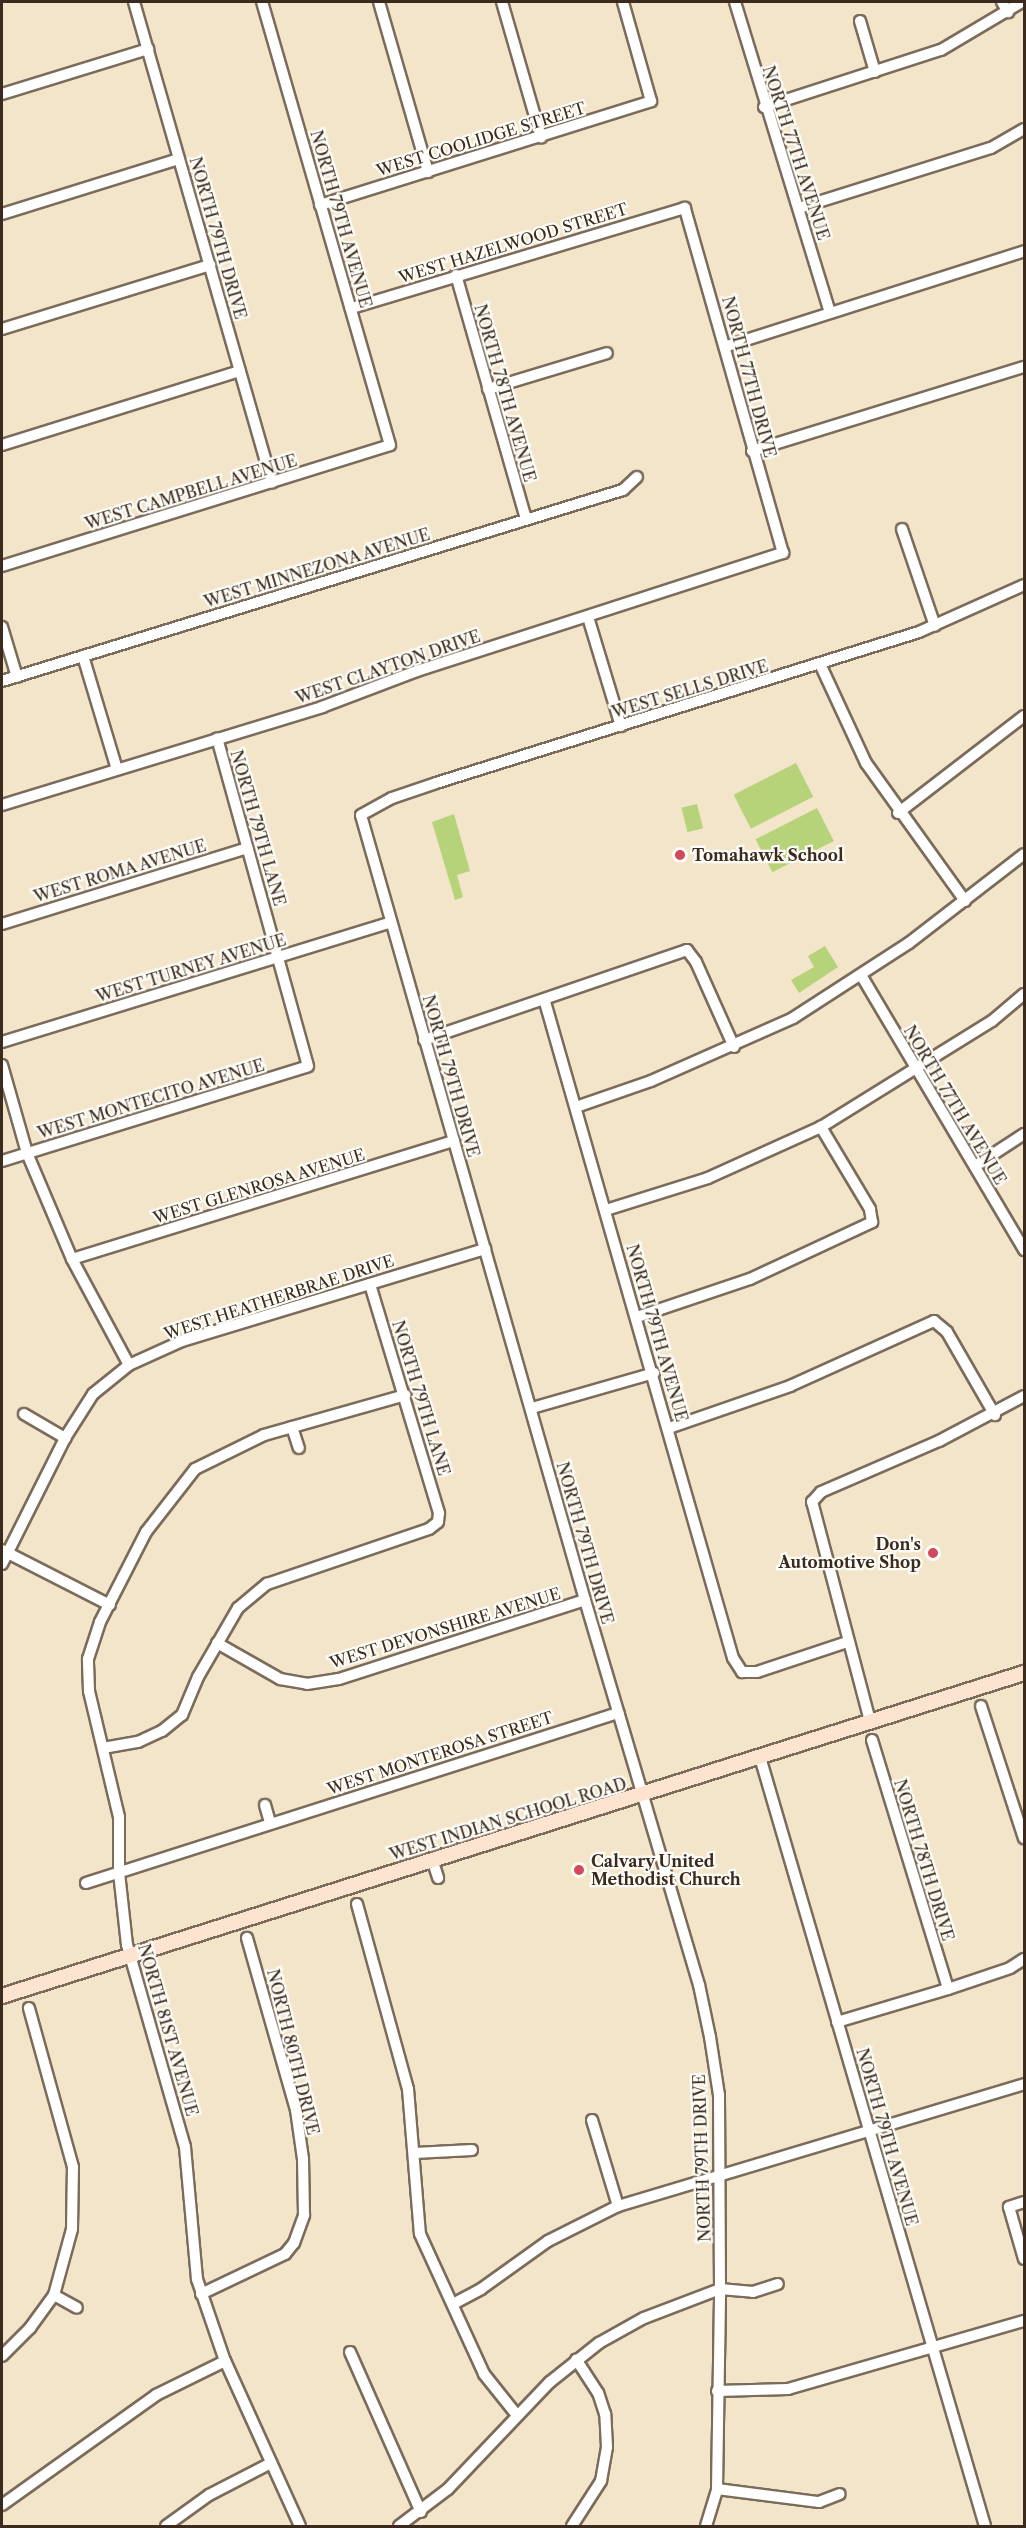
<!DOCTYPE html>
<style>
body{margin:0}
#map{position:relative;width:1026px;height:2528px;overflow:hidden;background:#f2e5ca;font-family:"Libre Caslon Text",serif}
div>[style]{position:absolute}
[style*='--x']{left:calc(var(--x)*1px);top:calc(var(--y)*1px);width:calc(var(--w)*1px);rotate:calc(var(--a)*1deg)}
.green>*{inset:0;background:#b6d37a;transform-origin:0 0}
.roads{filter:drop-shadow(2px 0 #7b6b5a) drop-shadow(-2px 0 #7b6b5a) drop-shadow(0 2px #7b6b5a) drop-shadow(0 -2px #7b6b5a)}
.street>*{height:10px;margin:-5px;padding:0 5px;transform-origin:5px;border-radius:5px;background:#fff}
.secondary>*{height:14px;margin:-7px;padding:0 7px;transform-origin:7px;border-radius:7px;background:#fde4d1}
.dots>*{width:16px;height:16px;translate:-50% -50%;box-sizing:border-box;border:3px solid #fdfcf7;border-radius:50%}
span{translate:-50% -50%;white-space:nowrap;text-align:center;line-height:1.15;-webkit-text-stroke:4.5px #fdfcf7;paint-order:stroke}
.street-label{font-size:16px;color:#3b2a1e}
.poi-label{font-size:16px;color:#3b2a1e;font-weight:700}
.left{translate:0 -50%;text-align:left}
.right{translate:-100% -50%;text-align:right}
.frame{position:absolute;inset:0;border:3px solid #3b2a1e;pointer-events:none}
</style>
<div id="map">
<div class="green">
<div style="left:796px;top:763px;width:38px;height:70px;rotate:63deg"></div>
<div style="left:697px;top:804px;width:25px;height:16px;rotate:76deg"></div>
<div style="left:817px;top:808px;width:37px;height:69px;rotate:63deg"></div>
<div style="clip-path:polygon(454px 814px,470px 871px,457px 875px,463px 897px,455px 900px,432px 822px)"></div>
<div style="clip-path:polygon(825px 946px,838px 967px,799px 993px,791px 980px,814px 967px,808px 956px)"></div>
</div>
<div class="roads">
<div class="street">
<div style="--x:134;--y:2;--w:500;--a:73.99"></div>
<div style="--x:379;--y:2;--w:177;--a:73.9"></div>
<div style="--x:502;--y:2;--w:141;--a:73.9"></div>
<div style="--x:735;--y:2;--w:325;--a:73"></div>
<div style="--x:1002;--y:2;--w:12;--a:59"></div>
<div style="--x:860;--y:21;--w:53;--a:73.6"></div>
<div style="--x:2;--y:94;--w:153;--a:-17.1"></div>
<div style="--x:764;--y:107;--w:186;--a:-17.9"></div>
<div style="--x:941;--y:50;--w:94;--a:-30.7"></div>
<div style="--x:320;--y:205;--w:347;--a:-17.4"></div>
<div style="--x:651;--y:101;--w:103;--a:-105.8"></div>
<div style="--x:799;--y:208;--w:201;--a:-17.4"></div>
<div style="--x:991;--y:148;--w:38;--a:-30"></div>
<div style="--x:2;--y:214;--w:185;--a:-17.3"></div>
<div style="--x:456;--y:275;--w:254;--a:74"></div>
<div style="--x:2;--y:329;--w:218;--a:-17.1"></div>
<div style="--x:727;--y:346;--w:312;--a:-17.7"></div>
<div style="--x:488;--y:389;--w:124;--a:-16.8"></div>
<div style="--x:2;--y:445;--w:249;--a:-17.3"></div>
<div style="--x:752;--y:451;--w:285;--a:-17.2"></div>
<div style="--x:902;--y:529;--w:102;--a:71.2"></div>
<div style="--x:2;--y:566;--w:406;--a:-17.3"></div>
<div style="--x:390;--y:445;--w:461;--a:-106.1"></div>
<div style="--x:588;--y:617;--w:114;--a:73.2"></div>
<div style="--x:2;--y:627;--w:52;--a:73.3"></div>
<div style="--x:83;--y:656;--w:118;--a:73.3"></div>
<div style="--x:820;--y:664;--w:109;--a:65.1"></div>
<div style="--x:866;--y:763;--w:170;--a:54.3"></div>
<div style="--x:2;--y:681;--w:650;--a:-17.1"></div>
<div style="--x:623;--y:490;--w:19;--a:-43"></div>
<div style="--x:2;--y:805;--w:335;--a:-17"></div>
<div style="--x:322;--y:707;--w:102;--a:-20.8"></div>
<div style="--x:417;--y:671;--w:385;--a:-17.9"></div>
<div style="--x:783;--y:553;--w:359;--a:-105.9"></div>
<div style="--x:685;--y:208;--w:349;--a:163.3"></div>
<div style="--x:898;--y:813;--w:159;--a:-37.6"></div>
<div style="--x:2;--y:924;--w:257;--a:-17.2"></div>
<div style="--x:861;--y:975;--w:320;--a:59.3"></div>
<div style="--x:545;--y:1002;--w:682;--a:74.01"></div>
<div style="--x:733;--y:1658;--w:17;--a:57"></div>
<div style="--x:742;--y:1672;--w:15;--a:0"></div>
<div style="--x:757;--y:1672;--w:95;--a:-18.4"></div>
<div style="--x:424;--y:1040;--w:278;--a:-18.9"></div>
<div style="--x:687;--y:950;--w:15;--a:53"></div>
<div style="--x:696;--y:962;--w:93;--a:65.9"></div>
<div style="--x:2;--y:1042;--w:407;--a:-17.1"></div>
<div style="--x:2;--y:1065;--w:91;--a:74.1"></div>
<div style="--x:27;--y:1153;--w:115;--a:67"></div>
<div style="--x:72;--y:1259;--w:120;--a:61.7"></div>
<div style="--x:576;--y:1107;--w:79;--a:-19.1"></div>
<div style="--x:651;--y:1081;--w:155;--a:-23.9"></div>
<div style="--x:793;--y:1018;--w:138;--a:-32.9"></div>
<div style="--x:909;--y:943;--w:145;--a:-37.7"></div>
<div style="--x:2;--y:1161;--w:320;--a:-17.2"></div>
<div style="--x:308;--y:1066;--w:340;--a:-105.5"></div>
<div style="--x:975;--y:1166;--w:59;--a:-33.1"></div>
<div style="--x:606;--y:1210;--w:107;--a:-17.4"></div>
<div style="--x:708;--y:1178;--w:124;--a:-24.3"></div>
<div style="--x:821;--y:1127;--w:201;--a:-31.8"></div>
<div style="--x:992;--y:1021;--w:42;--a:-40.2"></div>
<div style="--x:72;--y:1259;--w:400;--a:-17.2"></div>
<div style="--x:637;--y:1317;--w:119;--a:-18.6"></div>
<div style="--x:750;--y:1279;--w:135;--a:-25"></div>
<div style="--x:872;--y:1222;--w:13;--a:-99"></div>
<div style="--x:870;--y:1209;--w:96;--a:-120.9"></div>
<div style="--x:532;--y:1408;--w:127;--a:-16"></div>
<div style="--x:24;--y:1414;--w:48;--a:30.3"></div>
<div style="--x:292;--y:1427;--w:22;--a:72"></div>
<div style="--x:669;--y:1428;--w:128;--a:-19.1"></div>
<div style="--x:790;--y:1386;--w:158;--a:-24.3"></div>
<div style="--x:934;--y:1321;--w:17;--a:40"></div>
<div style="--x:947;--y:1332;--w:96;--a:60"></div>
<div style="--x:2;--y:1550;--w:121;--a:27"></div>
<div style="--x:2;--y:1564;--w:141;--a:-63.4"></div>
<div style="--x:65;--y:1438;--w:52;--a:-57.5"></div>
<div style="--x:93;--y:1394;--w:46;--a:-38.9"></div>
<div style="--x:129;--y:1365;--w:58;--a:-24.4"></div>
<div style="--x:182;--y:1341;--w:317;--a:-16.9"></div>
<div style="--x:217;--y:1643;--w:73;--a:29.7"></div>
<div style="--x:280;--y:1679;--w:27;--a:10"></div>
<div style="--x:307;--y:1684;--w:32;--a:-9"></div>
<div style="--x:339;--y:1679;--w:258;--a:-17.8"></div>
<div style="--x:981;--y:1706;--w:139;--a:72"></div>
<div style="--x:870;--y:1721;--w:227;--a:-104.8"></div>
<div style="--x:812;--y:1502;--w:13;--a:-48"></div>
<div style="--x:821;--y:1492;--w:129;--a:-23.4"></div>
<div style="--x:939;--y:1441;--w:96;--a:-27.9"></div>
<div style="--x:872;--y:1740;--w:260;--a:73"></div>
<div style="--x:103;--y:1748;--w:36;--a:-10"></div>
<div style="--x:138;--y:1742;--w:26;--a:-25"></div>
<div style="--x:162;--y:1731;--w:26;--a:-39"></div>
<div style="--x:182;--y:1715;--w:41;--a:-67.2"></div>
<div style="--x:198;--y:1677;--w:80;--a:-59.9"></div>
<div style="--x:238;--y:1608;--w:38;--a:-40"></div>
<div style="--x:267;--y:1584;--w:171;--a:-18.8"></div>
<div style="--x:429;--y:1529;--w:11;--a:-38"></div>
<div style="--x:438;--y:1522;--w:9;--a:-84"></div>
<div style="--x:439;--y:1513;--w:239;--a:-106.8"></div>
<div style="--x:760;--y:1757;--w:801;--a:73.69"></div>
<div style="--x:265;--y:1805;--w:18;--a:74"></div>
<div style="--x:432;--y:1859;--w:20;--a:72"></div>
<div style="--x:86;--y:1883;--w:559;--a:-17.72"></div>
<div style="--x:357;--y:1904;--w:192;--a:74.6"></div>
<div style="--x:408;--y:2089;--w:145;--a:85.3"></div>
<div style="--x:420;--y:2234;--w:154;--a:65.4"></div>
<div style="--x:484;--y:2374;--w:51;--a:51.3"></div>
<div style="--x:837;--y:2022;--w:116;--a:-16.6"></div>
<div style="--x:948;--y:1989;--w:65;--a:-18.7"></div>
<div style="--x:1010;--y:1968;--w:17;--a:-33"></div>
<div style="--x:592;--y:2120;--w:90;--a:73.2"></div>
<div style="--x:415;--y:2153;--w:57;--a:-3"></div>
<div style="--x:1024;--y:2202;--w:16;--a:162"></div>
<div style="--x:1009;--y:2207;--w:54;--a:73.9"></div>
<div style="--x:201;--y:2294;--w:93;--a:-25.5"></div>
<div style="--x:285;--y:2254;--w:14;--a:-51"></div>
<div style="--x:294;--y:2243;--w:30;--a:-70"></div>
<div style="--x:304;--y:2215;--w:56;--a:-91"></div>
<div style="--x:303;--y:2159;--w:49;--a:-98.1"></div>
<div style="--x:296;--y:2110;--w:179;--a:-105.9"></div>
<div style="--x:54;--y:2295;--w:26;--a:29"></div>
<div style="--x:453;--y:2304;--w:32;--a:-28"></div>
<div style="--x:481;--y:2289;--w:82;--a:-35.6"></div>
<div style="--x:548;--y:2241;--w:78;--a:-26.6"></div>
<div style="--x:618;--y:2206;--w:424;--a:-16.7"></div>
<div style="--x:350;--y:2352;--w:175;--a:66.1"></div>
<div style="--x:2;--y:2356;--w:40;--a:-45"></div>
<div style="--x:30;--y:2328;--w:41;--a:-54"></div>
<div style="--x:54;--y:2295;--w:68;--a:-74.7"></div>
<div style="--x:72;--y:2229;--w:62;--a:-89.1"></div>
<div style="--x:73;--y:2167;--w:165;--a:-105.5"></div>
<div style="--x:717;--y:2391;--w:71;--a:-1.6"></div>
<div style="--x:788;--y:2389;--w:246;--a:-16.1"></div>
<div style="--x:717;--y:2489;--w:103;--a:7.3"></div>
<div style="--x:819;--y:2502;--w:22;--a:-21"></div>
<div style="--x:2;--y:2505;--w:189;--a:-35.5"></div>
<div style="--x:156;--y:2395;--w:77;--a:-26.2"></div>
<div style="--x:166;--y:2526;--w:53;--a:-35.8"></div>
<div style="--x:209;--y:2495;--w:70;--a:-27.3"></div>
<div style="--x:300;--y:2526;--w:181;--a:-114.4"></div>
<div style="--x:225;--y:2361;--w:87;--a:-108.9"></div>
<div style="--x:197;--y:2279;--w:133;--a:-95.2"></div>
<div style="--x:185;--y:2147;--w:210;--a:-106"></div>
<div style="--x:127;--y:1945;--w:73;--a:-96.3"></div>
<div style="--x:119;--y:1872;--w:55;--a:-90"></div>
<div style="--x:119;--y:1817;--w:130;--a:-103.4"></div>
<div style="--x:89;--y:1691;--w:32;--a:-92"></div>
<div style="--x:88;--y:1659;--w:39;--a:-72"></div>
<div style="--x:100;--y:1622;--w:101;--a:-62.9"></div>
<div style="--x:146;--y:1532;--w:80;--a:-52.1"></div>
<div style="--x:195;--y:1469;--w:77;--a:-26.2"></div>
<div style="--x:264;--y:1435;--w:147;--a:-15.8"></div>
<div style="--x:399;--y:2526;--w:61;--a:-37.1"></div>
<div style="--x:448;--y:2489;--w:148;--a:-46.4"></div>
<div style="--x:550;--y:2382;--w:63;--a:-38.5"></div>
<div style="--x:599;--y:2343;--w:51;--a:-29.1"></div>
<div style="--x:644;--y:2318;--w:81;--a:-20.9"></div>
<div style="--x:720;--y:2289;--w:33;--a:5"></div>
<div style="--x:753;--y:2292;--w:26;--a:-18"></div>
<div style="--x:572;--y:2526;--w:54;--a:-57.2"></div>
<div style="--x:601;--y:2481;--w:35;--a:-80"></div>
<div style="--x:607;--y:2447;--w:33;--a:-93"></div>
<div style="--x:605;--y:2414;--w:22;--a:-108"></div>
<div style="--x:598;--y:2393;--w:40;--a:-122.9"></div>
<div style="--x:706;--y:2526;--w:39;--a:-73"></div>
<div style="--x:717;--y:2489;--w:200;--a:-89.1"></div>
<div style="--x:720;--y:2289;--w:194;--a:-90.3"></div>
<div style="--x:719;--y:2095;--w:59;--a:-98.8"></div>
<div style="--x:710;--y:2037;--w:53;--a:-101.9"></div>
<div style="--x:699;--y:1985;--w:402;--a:-106.5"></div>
<div style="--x:585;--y:1600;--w:816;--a:-105.93"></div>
<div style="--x:361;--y:815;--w:35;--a:-29"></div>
<div style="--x:392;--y:798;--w:46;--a:-18.8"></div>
<div style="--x:436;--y:783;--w:506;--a:-17.36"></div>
<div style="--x:919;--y:632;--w:115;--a:-24.1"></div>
</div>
<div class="secondary">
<div style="--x:2;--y:1996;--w:1072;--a:-17.54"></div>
</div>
</div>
<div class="dots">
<div style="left:680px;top:855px;background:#d1495b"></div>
<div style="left:933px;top:1553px;background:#d1495b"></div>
<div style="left:579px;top:1870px;background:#d1495b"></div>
</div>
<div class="street-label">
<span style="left:481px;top:139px;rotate:-17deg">WEST COOLIDGE STREET</span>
<span style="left:796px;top:153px;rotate:72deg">NORTH 77TH AVENUE</span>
<span style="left:341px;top:219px;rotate:74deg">NORTH 79TH AVENUE</span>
<span style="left:218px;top:238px;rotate:74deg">NORTH 79TH DRIVE</span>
<span style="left:513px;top:243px;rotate:-17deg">WEST HAZELWOOD STREET</span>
<span style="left:749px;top:377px;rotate:75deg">NORTH 77TH DRIVE</span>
<span style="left:505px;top:393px;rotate:74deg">NORTH 78TH AVENUE</span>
<span style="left:191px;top:492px;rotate:-17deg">WEST CAMPBELL AVENUE</span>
<span style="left:317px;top:568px;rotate:-17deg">WEST MINNEZONA AVENUE</span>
<span style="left:388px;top:667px;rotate:-19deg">WEST CLAYTON DRIVE</span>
<span style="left:690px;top:689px;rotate:-17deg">WEST SELLS DRIVE</span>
<span style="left:258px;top:828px;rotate:74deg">NORTH 79TH LANE</span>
<span style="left:120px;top:871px;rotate:-17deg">WEST ROMA AVENUE</span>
<span style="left:191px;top:968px;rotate:-17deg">WEST TURNEY AVENUE</span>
<span style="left:451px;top:1076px;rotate:74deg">NORTH 79TH DRIVE</span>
<span style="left:151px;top:1099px;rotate:-17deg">WEST MONTECITO AVENUE</span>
<span style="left:955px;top:1105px;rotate:59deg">NORTH 77TH AVENUE</span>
<span style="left:259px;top:1186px;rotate:-17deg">WEST GLENROSA AVENUE</span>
<span style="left:279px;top:1297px;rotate:-18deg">WEST HEATHERBRAE DRIVE</span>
<span style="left:657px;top:1333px;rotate:74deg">NORTH 79TH AVENUE</span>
<span style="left:421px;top:1398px;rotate:73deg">NORTH 79TH LANE</span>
<span style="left:585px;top:1543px;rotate:74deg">NORTH 79TH DRIVE</span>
<span style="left:445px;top:1628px;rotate:-17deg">WEST DEVONSHIRE AVENUE</span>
<span style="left:440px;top:1753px;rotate:-18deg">WEST MONTEROSA STREET</span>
<span style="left:508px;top:1819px;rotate:-17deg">WEST INDIAN SCHOOL ROAD</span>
<span style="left:924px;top:1860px;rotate:73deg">NORTH 78TH DRIVE</span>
<span style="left:168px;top:2030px;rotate:74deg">NORTH 81ST AVENUE</span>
<span style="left:293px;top:2052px;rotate:76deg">NORTH 80TH DRIVE</span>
<span style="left:887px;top:2137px;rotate:74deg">NORTH 79TH AVENUE</span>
<span style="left:702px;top:2158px;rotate:-92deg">NORTH 79TH DRIVE</span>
</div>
<div class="poi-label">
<span class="left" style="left:692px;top:855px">Tomahawk School</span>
<span class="right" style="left:921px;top:1553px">Don's<br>Automotive Shop</span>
<span class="left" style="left:591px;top:1870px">Calvary United<br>Methodist Church</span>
</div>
<div class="frame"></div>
</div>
